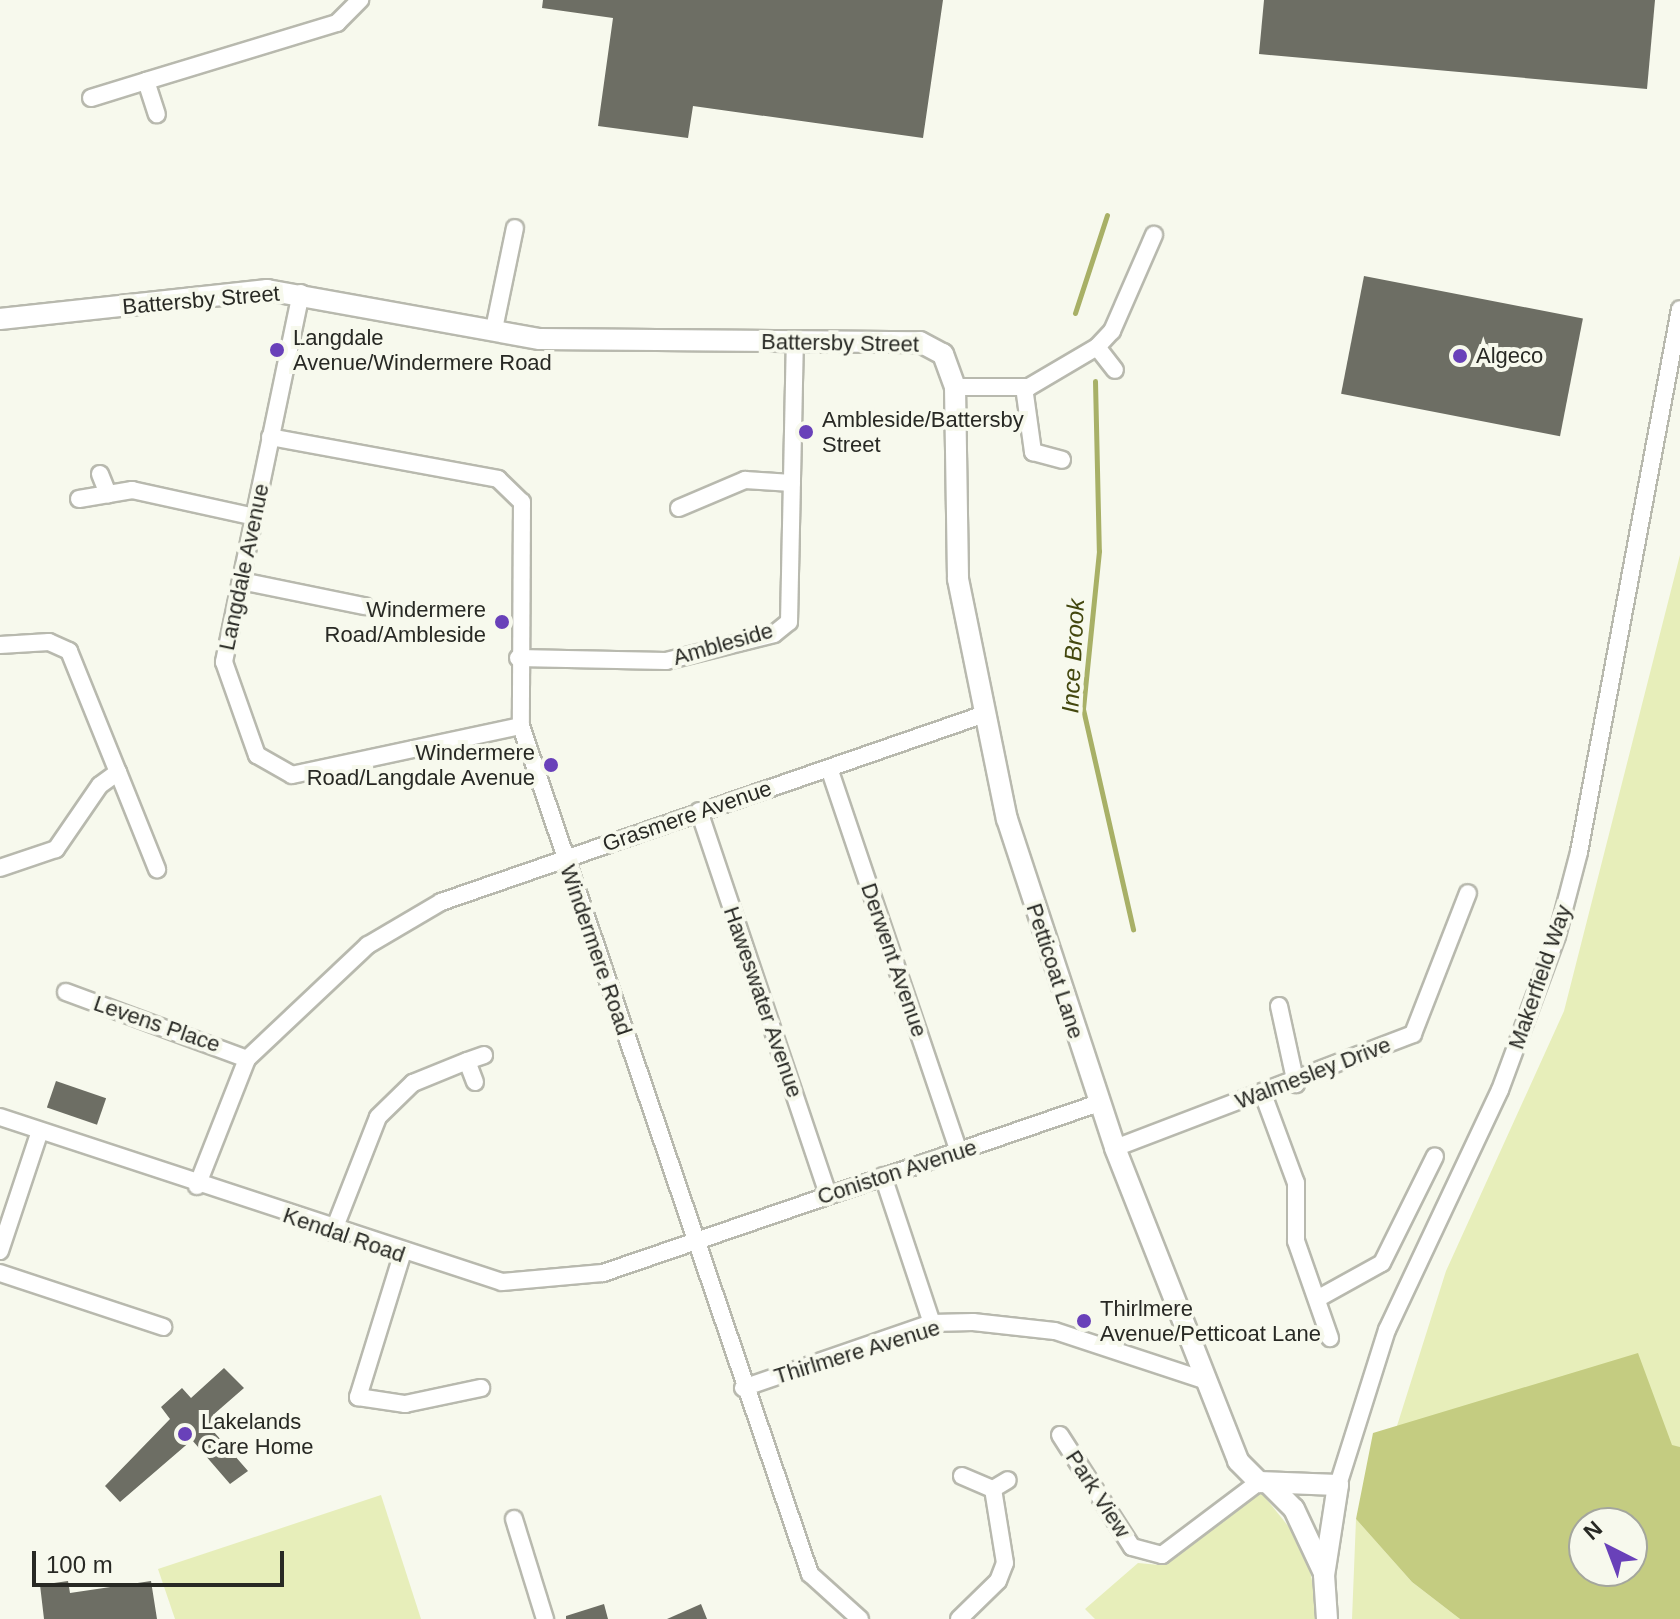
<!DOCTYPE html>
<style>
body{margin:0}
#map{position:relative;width:1680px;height:1619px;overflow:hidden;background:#f7f9ed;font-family:Helvetica,sans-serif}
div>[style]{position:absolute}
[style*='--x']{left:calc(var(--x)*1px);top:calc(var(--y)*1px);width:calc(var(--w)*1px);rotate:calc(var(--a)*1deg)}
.green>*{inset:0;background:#e7eeba}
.forest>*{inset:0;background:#c4cc81}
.stream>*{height:5px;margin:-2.5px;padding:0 2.5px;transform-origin:2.5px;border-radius:2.5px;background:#a8b066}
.building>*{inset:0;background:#6d6e64;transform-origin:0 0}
.roads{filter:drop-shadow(2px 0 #b8b9ae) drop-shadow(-2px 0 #b8b9ae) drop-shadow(0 2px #b8b9ae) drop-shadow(0 -2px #b8b9ae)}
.minor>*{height:16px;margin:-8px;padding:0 8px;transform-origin:8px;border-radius:8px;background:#fff}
.tertiary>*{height:20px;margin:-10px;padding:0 10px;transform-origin:10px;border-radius:10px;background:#fff}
.dots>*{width:22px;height:22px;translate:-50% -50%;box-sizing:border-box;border:4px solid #f7f9ed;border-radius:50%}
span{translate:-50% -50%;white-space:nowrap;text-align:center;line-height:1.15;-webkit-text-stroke:8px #f7f9ed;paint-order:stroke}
.street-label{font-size:22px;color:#282924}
.poi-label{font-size:22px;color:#282924}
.left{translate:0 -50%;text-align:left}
.right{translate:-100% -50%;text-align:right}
.water-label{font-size:24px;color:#43470e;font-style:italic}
.north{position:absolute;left:1568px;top:1507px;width:80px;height:80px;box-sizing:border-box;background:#f7f9ed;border:2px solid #a4a69d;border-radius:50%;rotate:318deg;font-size:22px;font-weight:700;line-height:32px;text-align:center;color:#282924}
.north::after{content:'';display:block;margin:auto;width:28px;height:36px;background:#6941b9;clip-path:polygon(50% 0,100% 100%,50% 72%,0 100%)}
.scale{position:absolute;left:32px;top:1551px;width:252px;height:36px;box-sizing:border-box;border:4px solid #282924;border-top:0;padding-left:10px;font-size:24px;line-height:28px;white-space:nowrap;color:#282924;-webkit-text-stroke:6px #f7f9ed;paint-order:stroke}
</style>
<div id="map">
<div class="green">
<div style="clip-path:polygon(1680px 555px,1680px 1447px,1396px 1429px,1446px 1271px,1564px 1011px)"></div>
<div style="clip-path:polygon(1260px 1491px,1305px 1547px,1320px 1619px,1095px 1619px,1085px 1609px,1138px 1563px,1159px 1565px)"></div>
<div style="clip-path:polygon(381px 1495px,421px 1619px,175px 1619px,158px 1569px)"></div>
<div style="clip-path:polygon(1356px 1519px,1412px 1582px,1460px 1619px,1352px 1619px)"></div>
</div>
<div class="forest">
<div style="clip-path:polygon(evenodd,1638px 1353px,1672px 1445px,1680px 1447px,1680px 1619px,1460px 1619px,1412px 1582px,1356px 1519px,1373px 1433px,1638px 1353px,1584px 1523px,1632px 1523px,1632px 1571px,1584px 1571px,1584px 1523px)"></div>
</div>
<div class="stream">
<div style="--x:1075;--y:313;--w:103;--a:-71.9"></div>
<div style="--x:1095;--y:381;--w:170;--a:88.7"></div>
<div style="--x:1099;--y:551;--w:159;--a:95.8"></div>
<div style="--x:1083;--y:709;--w:226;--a:77.2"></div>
</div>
<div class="building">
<div style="clip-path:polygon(543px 0,943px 0,923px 138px,693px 106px,688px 138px,598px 126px,613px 18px,542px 8px)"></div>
<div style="clip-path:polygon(1264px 0,1655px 0,1647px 89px,1259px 54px)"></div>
<div style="left:1364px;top:276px;width:223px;height:120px;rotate:11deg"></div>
<div style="left:56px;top:1081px;width:53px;height:28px;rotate:19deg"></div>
<div style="clip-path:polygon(224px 1368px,244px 1388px,213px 1415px,221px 1425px,214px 1432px,248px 1471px,230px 1484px,192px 1440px,120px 1502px,105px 1486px,170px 1419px,161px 1407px,182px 1388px,191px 1398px)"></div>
<div style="clip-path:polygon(68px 1581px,70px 1593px,151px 1581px,157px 1619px,44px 1619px,40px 1585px)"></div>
<div style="clip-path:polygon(604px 1604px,608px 1619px,566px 1619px,566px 1616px)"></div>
<div style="clip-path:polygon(701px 1604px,707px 1619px,667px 1619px)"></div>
</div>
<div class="roads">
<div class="minor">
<div style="--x:146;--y:81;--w:200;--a:-16.9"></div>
<div style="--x:337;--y:23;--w:33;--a:-45"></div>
<div style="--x:91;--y:98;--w:58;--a:-17.2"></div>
<div style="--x:146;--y:81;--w:35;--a:72"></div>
<div style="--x:301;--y:293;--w:377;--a:101.8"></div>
<div style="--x:224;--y:662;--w:99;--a:70.5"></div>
<div style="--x:257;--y:755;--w:40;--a:29.7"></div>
<div style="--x:292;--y:775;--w:234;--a:-12.1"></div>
<div style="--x:494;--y:329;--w:103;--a:-78.3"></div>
<div style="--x:1097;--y:347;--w:29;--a:52"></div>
<div style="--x:955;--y:387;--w:74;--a:0"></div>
<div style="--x:1029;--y:387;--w:79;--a:-30.5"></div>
<div style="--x:1097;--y:347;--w:22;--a:-47"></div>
<div style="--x:1112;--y:331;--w:105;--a:-66.4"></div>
<div style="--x:1024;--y:387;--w:66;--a:82.1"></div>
<div style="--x:1033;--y:452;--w:30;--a:15"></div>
<div style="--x:270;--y:437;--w:232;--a:10.4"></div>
<div style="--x:498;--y:479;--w:33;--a:44"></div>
<div style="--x:522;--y:502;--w:224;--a:90.3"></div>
<div style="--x:521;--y:726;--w:896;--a:71.18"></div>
<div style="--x:810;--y:1574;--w:67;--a:42"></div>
<div style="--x:100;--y:474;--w:22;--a:68"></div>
<div style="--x:79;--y:499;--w:54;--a:-9.6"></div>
<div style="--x:132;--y:490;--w:126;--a:12.4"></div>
<div style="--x:679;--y:508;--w:72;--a:-23"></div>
<div style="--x:745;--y:480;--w:47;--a:3.7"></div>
<div style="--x:241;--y:581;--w:126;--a:11.5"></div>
<div style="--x:0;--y:645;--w:49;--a:-3.5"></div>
<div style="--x:49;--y:642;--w:22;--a:24"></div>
<div style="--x:69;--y:651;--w:131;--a:68"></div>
<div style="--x:118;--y:772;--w:22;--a:144"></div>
<div style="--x:100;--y:785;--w:78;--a:124.5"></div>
<div style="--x:56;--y:849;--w:59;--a:161.3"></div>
<div style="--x:518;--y:658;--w:148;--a:1.2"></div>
<div style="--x:666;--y:661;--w:111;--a:-14"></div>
<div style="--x:774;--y:634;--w:19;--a:-39"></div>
<div style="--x:789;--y:622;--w:281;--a:-88.8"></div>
<div style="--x:829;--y:768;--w:405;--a:71.3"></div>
<div style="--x:118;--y:772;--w:105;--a:68.1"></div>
<div style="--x:699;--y:811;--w:402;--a:71.4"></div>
<div style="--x:66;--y:992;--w:193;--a:20.3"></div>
<div style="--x:1279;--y:1006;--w:80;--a:77.7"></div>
<div style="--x:475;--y:1082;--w:22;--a:-111"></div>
<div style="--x:467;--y:1061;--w:18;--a:-19"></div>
<div style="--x:1263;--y:1094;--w:95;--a:69.7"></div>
<div style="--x:1296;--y:1183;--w:58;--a:90"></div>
<div style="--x:1296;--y:1241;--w:103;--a:70.7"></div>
<div style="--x:0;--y:1117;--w:528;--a:18.19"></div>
<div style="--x:502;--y:1282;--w:101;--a:-5.1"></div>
<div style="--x:603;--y:1273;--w:524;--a:-18.92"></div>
<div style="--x:1115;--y:1148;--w:319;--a:-20.9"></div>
<div style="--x:1413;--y:1034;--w:151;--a:-68.7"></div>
<div style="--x:883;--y:1176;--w:155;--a:71.6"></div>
<div style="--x:197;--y:1186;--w:136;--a:-68.5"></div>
<div style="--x:247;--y:1059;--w:166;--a:-43.3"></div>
<div style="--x:368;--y:945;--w:85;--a:-30.5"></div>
<div style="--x:441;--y:902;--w:572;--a:-19.07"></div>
<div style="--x:333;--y:1232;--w:123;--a:-68.6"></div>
<div style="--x:378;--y:1117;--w:49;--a:-44.2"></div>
<div style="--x:413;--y:1083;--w:58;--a:-22.2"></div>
<div style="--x:0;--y:1251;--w:126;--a:-71.6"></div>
<div style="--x:402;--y:1255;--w:149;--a:107.2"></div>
<div style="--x:358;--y:1397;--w:48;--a:8.5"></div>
<div style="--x:405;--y:1404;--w:78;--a:-11.9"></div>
<div style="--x:0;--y:1273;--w:172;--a:18.3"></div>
<div style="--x:1317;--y:1299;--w:74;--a:-29"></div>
<div style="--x:1382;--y:1263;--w:119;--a:-63.6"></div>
<div style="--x:743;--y:1388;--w:200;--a:-19"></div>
<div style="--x:932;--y:1323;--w:41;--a:-1.4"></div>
<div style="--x:973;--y:1322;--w:82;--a:6.3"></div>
<div style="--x:1055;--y:1331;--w:157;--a:18.2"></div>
<div style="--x:1060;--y:1435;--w:133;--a:57.3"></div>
<div style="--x:1132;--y:1547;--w:31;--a:15"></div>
<div style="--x:1162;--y:1555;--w:121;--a:-37"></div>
<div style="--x:962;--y:1476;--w:34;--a:23"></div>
<div style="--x:993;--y:1489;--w:17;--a:-31"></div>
<div style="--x:1338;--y:1485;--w:163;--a:-72.5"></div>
<div style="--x:1387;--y:1330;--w:265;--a:-64.8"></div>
<div style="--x:1500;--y:1090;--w:164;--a:-69.7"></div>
<div style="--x:1557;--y:936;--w:87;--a:-75.3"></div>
<div style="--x:1579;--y:852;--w:552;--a:-79.46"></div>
<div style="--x:514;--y:1519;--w:105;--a:72.8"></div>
<div style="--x:959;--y:1619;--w:54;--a:-44.3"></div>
<div style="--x:998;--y:1581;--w:19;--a:-69"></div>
<div style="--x:1005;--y:1563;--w:75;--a:-99.2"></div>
</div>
<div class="tertiary">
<div style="--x:0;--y:319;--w:269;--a:-6.2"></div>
<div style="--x:267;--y:290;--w:277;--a:10.2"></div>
<div style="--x:540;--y:339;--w:380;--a:0.5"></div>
<div style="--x:920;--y:342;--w:26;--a:28"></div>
<div style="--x:943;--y:354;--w:35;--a:70"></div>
<div style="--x:955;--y:387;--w:192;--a:89.1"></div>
<div style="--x:958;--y:579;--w:245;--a:78.5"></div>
<div style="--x:1007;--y:819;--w:346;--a:71.8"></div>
<div style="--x:1115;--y:1148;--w:336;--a:68.5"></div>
<div style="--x:1238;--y:1461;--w:30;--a:45"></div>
<div style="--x:1259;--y:1482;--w:79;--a:2.2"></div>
<div style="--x:1338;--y:1485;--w:91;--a:98.8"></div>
<div style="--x:1324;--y:1575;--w:44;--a:86.1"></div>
<div style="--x:1269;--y:1484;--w:35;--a:45"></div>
<div style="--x:1294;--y:1509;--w:68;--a:64.9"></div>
</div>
</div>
<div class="dots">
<div style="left:277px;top:350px;background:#6941b9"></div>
<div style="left:1460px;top:356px;background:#6941b9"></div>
<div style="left:806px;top:432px;background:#6941b9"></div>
<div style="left:502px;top:622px;background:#6941b9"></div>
<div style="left:551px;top:765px;background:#6941b9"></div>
<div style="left:1084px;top:1321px;background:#6941b9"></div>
<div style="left:185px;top:1434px;background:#6941b9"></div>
</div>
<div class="street-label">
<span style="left:201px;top:300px;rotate:-5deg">Battersby Street</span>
<span style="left:840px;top:343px;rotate:1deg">Battersby Street</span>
<span style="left:244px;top:567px;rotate:-78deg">Langdale Avenue</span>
<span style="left:723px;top:644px;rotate:-16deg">Ambleside</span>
<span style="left:687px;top:816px;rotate:-19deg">Grasmere Avenue</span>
<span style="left:596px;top:950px;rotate:71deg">Windermere Road</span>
<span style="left:894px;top:960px;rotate:71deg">Derwent Avenue</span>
<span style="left:1055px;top:971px;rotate:72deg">Petticoat Lane</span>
<span style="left:1540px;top:977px;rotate:-71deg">Makerfield Way</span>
<span style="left:763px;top:1002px;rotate:71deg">Haweswater Avenue</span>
<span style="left:157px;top:1024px;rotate:19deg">Levens Place</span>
<span style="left:1313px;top:1073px;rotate:-21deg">Walmesley Drive</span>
<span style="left:897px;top:1172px;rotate:-18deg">Coniston Avenue</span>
<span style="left:344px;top:1235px;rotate:19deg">Kendal Road</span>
<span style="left:857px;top:1352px;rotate:-17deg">Thirlmere Avenue</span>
<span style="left:1098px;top:1494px;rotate:57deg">Park View</span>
</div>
<div class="poi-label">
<span class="left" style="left:293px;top:350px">Langdale<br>Avenue/Windermere Road</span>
<span class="left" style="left:1476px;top:356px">Algeco</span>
<span class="left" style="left:822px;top:432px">Ambleside/Battersby<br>Street</span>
<span class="right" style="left:486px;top:622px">Windermere<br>Road/Ambleside</span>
<span class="right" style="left:535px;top:765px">Windermere<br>Road/Langdale Avenue</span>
<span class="left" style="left:1100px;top:1321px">Thirlmere<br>Avenue/Petticoat Lane</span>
<span class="left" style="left:201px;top:1434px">Lakelands<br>Care Home</span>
</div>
<div class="water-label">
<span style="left:1073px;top:656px;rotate:-87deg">Ince Brook</span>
</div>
<div class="north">N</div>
<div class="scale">100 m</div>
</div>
